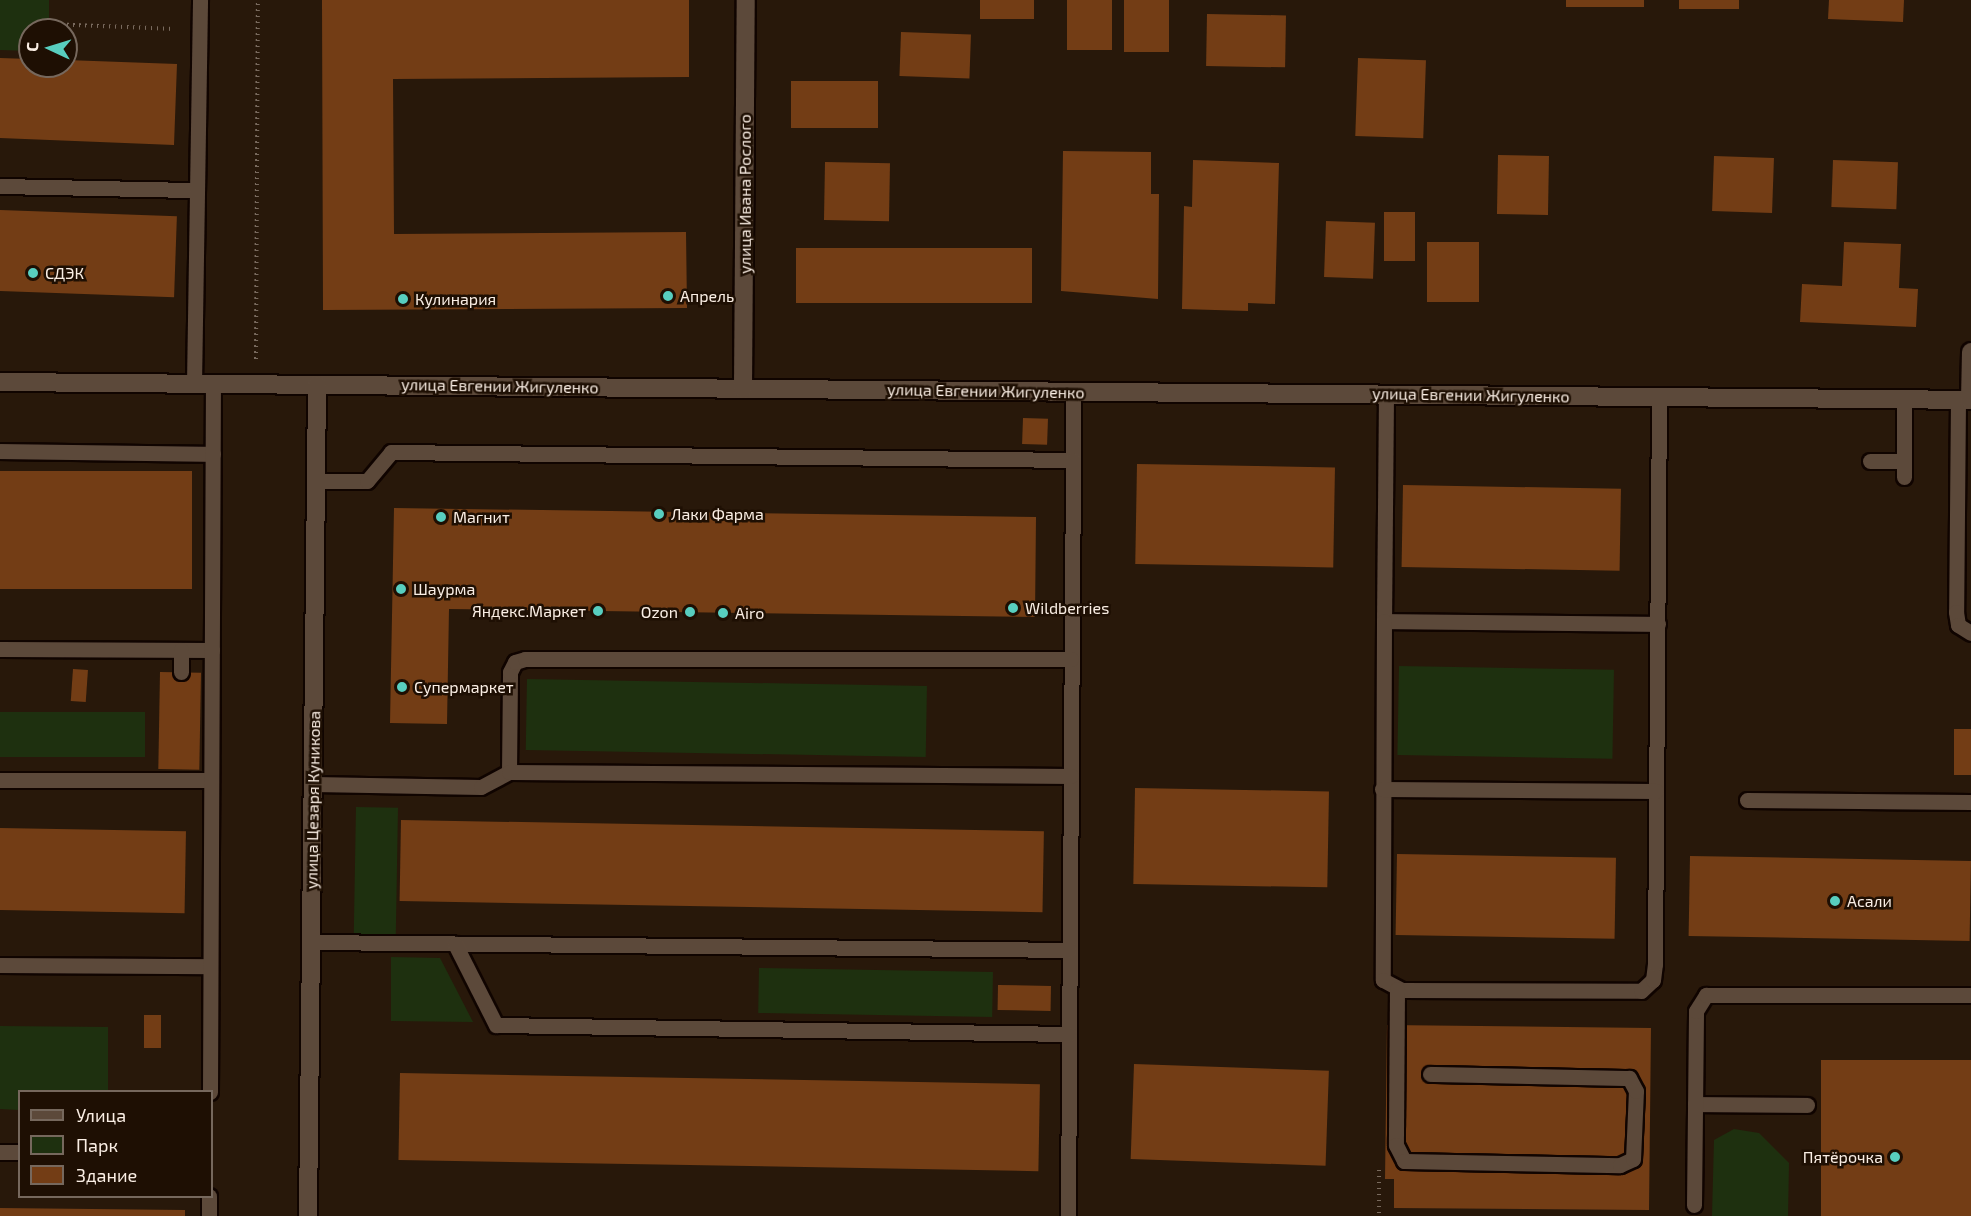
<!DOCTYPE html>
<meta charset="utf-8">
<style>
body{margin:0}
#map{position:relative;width:1971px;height:1216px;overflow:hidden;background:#28180a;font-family:"Exo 2",sans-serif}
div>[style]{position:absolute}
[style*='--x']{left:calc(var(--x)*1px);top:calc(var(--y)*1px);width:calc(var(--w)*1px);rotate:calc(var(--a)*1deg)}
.green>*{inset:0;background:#1e300f;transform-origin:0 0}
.building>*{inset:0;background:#733d15;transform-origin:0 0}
.path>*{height:4px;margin-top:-2px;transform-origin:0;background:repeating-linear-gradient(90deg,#796a5e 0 1.5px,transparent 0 6px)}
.roads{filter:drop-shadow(2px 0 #100400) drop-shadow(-2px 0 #100400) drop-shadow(0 2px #100400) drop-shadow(0 -2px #100400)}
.lane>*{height:15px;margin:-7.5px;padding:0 7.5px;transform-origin:7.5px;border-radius:7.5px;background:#5c493a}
.street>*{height:18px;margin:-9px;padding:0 9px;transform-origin:9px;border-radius:9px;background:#5c493a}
.dots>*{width:16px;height:16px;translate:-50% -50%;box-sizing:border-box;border:3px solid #1e0f03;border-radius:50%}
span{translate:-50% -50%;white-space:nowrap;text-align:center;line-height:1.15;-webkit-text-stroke:5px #1e0f03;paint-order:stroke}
.street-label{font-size:16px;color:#faeee4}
.poi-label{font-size:16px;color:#faeee4}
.left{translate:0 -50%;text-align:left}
.right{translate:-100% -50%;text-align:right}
.legend{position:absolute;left:18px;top:1090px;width:195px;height:108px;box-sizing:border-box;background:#1e0f03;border:2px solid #76685d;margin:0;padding:8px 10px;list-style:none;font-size:18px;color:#faeee4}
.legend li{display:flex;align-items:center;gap:12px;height:30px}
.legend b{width:30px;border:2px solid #76685d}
.north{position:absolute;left:18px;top:18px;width:60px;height:60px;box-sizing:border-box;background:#1e0f03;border:2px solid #76685d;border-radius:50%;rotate:274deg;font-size:16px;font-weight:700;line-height:24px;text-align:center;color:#faeee4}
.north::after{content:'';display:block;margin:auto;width:21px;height:27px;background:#58cebf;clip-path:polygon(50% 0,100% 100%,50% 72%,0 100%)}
</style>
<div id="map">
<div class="green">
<div style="clip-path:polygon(0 0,49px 0,49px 30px,30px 30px,30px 51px,0 50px)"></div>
<div style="left:1399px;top:666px;width:215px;height:89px;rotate:1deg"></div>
<div style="left:527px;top:679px;width:400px;height:71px;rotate:1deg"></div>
<div style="left:0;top:712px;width:145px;height:45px"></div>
<div style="left:356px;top:807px;width:42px;height:128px;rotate:1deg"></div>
<div style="clip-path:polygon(391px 957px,440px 958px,473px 1022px,391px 1021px)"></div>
<div style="left:759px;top:968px;width:234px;height:45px;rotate:1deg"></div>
<div style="clip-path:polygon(0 1026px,108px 1027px,108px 1091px,20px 1092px,19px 1110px,0 1109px)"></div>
<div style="clip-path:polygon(1734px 1129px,1759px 1133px,1789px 1163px,1788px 1216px,1712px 1216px,1714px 1140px)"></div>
</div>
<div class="building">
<div style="clip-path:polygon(322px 0,689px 0,689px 77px,393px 79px,394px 234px,686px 232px,687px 308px,323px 310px)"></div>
<div style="left:980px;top:0;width:54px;height:19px"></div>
<div style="left:1067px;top:0;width:45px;height:50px"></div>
<div style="left:1124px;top:0;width:45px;height:52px"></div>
<div style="left:1566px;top:0;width:78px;height:7px"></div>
<div style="left:1679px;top:0;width:60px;height:9px"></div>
<div style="clip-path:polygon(1829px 0,1904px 0,1903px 22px,1828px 19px)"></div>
<div style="left:1207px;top:14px;width:79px;height:52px;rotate:1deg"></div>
<div style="left:901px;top:32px;width:70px;height:44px;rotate:2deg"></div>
<div style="clip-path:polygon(0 58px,30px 59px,30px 66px,66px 66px,66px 60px,177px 64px,174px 145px,0 138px)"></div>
<div style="left:1358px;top:58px;width:68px;height:78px;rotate:2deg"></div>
<div style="left:791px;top:81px;width:87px;height:47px"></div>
<div style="clip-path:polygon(1063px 151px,1151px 152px,1151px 194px,1159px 194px,1158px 299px,1061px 291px)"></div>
<div style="left:1498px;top:155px;width:51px;height:59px;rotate:1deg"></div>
<div style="left:1714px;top:156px;width:60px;height:55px;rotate:2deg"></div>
<div style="clip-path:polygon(1193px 160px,1279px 163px,1275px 304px,1248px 303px,1248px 311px,1182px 309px,1184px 206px,1192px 207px)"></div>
<div style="left:1833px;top:160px;width:65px;height:47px;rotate:2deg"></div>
<div style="left:825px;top:162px;width:65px;height:58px;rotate:1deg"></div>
<div style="left:0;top:210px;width:177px;height:81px;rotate:2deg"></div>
<div style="left:1384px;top:212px;width:31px;height:49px"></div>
<div style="left:1326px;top:221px;width:49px;height:56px;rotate:2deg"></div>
<div style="left:1427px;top:242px;width:52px;height:60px"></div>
<div style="clip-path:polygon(1844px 242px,1901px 244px,1899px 288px,1918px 289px,1916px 327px,1800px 322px,1802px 284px,1842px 286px)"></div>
<div style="left:796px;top:248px;width:236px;height:55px"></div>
<div style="left:1023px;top:418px;width:25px;height:26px;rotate:2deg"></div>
<div style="left:1137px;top:464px;width:198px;height:100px;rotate:1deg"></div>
<div style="left:0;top:471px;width:192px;height:118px"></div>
<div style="left:1403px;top:485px;width:218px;height:82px;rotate:1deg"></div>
<div style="clip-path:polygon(394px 508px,1036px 517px,1035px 617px,449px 609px,447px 724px,390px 723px)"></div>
<div style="left:73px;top:669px;width:15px;height:32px;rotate:4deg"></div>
<div style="left:160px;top:672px;width:41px;height:97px;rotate:1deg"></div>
<div style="left:1954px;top:729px;width:17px;height:46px"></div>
<div style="left:1135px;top:788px;width:194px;height:96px;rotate:1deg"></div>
<div style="left:401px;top:820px;width:643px;height:81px;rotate:1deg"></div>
<div style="left:0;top:828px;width:186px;height:82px;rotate:1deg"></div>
<div style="left:1397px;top:854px;width:219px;height:81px;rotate:1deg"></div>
<div style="left:1690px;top:856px;width:281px;height:80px;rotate:1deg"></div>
<div style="left:998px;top:985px;width:53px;height:25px;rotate:1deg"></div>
<div style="left:144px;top:1015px;width:17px;height:33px"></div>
<div style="clip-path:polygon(1387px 1025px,1651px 1028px,1649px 1210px,1394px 1208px,1394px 1179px,1385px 1179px)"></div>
<div style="left:1821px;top:1060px;width:150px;height:156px"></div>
<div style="left:1134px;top:1064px;width:195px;height:95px;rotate:2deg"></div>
<div style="left:400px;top:1073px;width:640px;height:87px;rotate:1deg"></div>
<div style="clip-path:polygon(0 1208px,185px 1210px,185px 1216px,0 1216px)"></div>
</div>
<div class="path">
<div style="--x:49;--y:24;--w:126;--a:2.3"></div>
<div style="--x:256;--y:359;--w:359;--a:-89.7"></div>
<div style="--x:1379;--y:1213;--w:43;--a:-90"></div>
</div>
<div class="roads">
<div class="lane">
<div style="--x:0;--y:186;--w:197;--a:1.2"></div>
<div style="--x:194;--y:384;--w:384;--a:-89.1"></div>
<div style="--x:1386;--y:394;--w:227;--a:90.5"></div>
<div style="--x:1384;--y:621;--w:274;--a:0.6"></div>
<div style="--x:1958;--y:400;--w:212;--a:90.5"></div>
<div style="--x:1956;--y:612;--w:13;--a:81"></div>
<div style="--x:1958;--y:625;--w:15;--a:32"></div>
<div style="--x:0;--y:451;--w:213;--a:0.8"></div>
<div style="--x:1073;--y:460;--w:68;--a:-90"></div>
<div style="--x:1870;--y:461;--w:34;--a:0"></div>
<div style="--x:1904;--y:477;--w:78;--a:-90"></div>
<div style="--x:316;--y:481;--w:51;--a:0"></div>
<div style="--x:367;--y:481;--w:38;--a:-50"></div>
<div style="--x:391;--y:452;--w:682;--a:0.67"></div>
<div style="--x:1073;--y:460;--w:756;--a:90.38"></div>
<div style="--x:1384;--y:621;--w:359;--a:90.2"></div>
<div style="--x:1383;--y:980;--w:21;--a:28"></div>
<div style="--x:1402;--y:990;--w:239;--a:0.2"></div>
<div style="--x:1641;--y:991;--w:16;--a:-43"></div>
<div style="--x:1653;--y:980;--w:16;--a:-83"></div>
<div style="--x:1655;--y:964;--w:567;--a:-89.6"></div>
<div style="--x:0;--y:649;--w:212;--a:0.3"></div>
<div style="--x:181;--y:650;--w:22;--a:90"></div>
<div style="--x:509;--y:772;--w:100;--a:-89.4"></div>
<div style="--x:510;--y:672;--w:11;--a:-63"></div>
<div style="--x:515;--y:662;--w:10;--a:-17"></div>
<div style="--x:525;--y:659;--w:546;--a:0"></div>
<div style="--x:0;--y:780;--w:211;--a:0"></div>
<div style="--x:313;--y:784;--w:168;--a:1"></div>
<div style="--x:481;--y:787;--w:32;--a:-28"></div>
<div style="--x:509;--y:772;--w:562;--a:0.41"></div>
<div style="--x:1382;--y:789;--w:274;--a:0.4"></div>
<div style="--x:1747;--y:800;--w:224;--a:0.5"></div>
<div style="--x:311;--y:942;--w:758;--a:0.6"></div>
<div style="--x:455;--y:944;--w:91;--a:63.2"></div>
<div style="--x:496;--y:1025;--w:573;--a:0.9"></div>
<div style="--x:0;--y:965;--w:210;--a:0.3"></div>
<div style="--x:1397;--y:989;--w:156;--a:90.4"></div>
<div style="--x:1396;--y:1145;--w:18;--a:63"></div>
<div style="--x:1404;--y:1161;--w:216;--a:1.1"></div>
<div style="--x:1620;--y:1165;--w:14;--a:-25"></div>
<div style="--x:1633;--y:1159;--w:68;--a:-87.5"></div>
<div style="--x:1636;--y:1091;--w:15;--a:-118"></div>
<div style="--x:1629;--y:1078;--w:199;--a:-178.8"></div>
<div style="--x:210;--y:1092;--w:708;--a:-89.76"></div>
<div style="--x:1695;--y:1104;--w:112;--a:0.5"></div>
<div style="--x:0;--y:1152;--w:20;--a:0"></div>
<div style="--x:1694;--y:1205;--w:194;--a:-89.4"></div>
<div style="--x:1696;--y:1011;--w:19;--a:-58"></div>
<div style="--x:1706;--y:995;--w:265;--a:0"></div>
<div style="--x:209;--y:1216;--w:20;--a:-90"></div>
</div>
<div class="street">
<div style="--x:0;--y:382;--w:1971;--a:0.52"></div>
<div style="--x:743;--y:389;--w:389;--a:-89.6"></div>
<div style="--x:1970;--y:400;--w:48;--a:-88.8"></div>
<div style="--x:308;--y:1216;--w:831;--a:-89.38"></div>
</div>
</div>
<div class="dots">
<div style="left:33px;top:273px;background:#58cebf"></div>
<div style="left:668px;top:296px;background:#58cebf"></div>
<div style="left:403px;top:299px;background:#58cebf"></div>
<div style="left:659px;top:514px;background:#58cebf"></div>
<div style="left:441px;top:517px;background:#58cebf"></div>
<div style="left:401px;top:589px;background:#58cebf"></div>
<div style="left:1013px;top:608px;background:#58cebf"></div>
<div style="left:598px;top:611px;background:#58cebf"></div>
<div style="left:690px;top:612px;background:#58cebf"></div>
<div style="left:723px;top:613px;background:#58cebf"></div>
<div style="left:402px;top:687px;background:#58cebf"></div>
<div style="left:1835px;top:901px;background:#58cebf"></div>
<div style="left:1895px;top:1157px;background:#58cebf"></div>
</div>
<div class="street-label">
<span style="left:745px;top:194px;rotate:-90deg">улица Ивана Рослого</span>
<span style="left:500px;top:386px;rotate:1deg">улица Евгении Жигуленко</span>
<span style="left:986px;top:391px;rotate:1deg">улица Евгении Жигуленко</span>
<span style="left:1471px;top:395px;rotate:1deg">улица Евгении Жигуленко</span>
<span style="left:313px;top:800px;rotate:-89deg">улица Цезаря Куникова</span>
</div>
<div class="poi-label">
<span class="left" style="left:45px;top:273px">СДЭК</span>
<span class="left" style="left:680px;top:296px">Апрель</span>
<span class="left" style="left:415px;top:299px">Кулинария</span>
<span class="left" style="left:671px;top:514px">Лаки Фарма</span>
<span class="left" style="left:453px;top:517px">Магнит</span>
<span class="left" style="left:413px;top:589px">Шаурма</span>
<span class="left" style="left:1025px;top:608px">Wildberries</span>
<span class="right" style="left:586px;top:611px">Яндекс.Маркет</span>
<span class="right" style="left:678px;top:612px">Ozon</span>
<span class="left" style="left:735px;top:613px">Airo</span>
<span class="left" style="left:414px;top:687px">Супермаркет</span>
<span class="left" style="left:1847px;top:901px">Асали</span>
<span class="right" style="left:1883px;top:1157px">Пятёрочка</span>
</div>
<ul class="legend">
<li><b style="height:8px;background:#5c493a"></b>Улица</li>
<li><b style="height:16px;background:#1e300f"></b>Парк</li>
<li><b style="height:16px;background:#733d15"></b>Здание</li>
</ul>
<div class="north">С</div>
</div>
